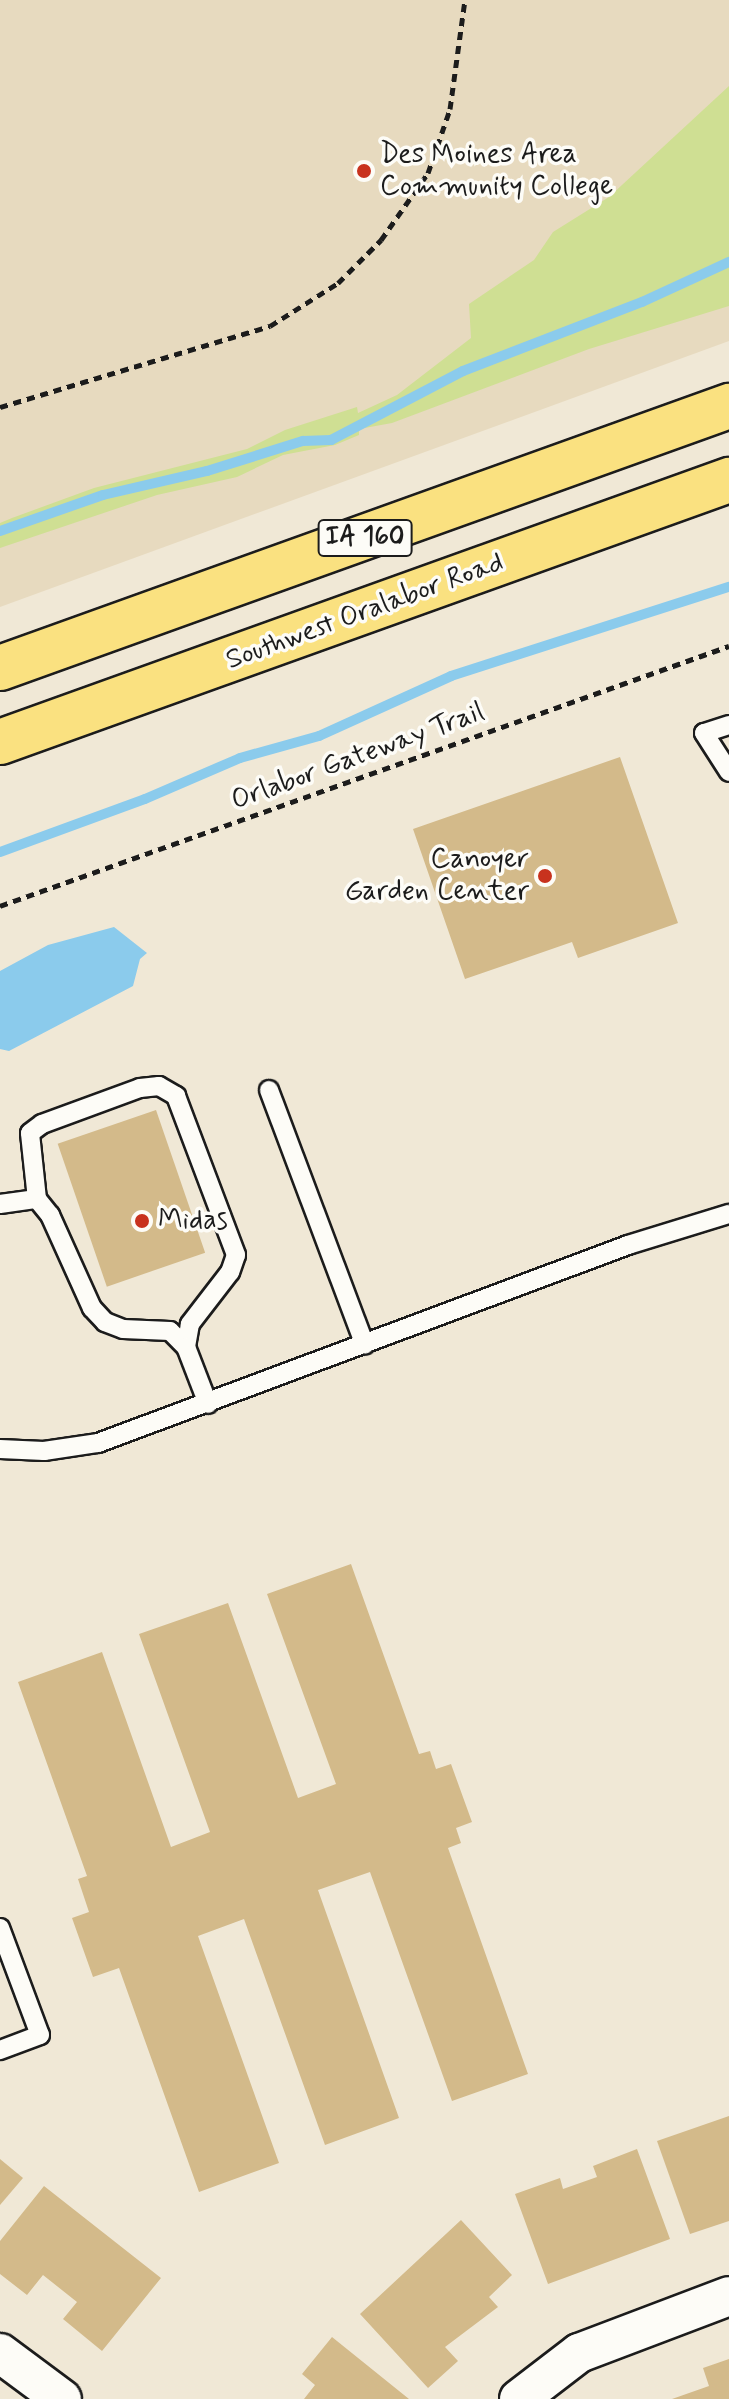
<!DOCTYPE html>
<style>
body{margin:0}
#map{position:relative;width:729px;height:2399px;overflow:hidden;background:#f0e8d6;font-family:Mynerve,sans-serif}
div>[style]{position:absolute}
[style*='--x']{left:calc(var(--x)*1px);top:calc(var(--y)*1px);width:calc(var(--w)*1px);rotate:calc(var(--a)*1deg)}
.built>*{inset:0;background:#e7dabf}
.green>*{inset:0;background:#cfdf93}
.water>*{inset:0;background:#8bcbec}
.stream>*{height:10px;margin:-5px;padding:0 5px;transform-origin:5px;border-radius:5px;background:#8bcbec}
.building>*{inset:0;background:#d3ba8a;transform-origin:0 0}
.path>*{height:5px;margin-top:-2.5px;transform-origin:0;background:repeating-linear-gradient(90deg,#1c1c1c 0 8px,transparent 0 14px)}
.roads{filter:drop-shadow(2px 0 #1c1c1c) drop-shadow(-2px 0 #1c1c1c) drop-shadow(0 2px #1c1c1c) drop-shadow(0 -2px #1c1c1c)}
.lane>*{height:18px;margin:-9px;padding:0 9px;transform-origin:9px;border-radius:9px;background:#fdfcf7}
.street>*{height:38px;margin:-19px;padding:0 19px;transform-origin:19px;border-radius:19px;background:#fdfcf7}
.primary>*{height:44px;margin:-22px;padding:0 22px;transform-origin:22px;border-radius:22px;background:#fae180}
.dots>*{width:22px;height:22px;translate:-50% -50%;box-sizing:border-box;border:4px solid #fdfcf7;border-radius:50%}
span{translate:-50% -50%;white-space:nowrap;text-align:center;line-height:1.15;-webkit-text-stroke:7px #fdfcf7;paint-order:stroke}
.shield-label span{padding:2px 6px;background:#fdfcf7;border:2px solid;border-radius:6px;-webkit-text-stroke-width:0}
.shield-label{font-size:26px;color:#1c1c1c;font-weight:700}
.poi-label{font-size:28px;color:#1c1c1c}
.left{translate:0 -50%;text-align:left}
.right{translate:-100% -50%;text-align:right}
.street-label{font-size:28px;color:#1c1c1c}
</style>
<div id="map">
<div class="built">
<div style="clip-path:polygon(0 0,729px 0,729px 341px,0 607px)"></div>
</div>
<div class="green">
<div style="clip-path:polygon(729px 86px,729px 306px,589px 349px,392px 423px,359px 429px,359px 435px,335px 445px,283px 455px,237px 477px,157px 495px,0 548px,0 523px,12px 518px,94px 488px,247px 449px,285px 430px,357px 407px,358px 413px,397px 395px,471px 338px,469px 304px,534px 260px,553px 232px,609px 197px)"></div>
</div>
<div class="water">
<div style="clip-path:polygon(114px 927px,147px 953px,140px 959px,133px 986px,9px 1051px,0 1049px,0 971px,48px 945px)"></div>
</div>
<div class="stream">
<div style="--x:0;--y:531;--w:109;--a:-19.3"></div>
<div style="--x:103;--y:495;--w:107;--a:-13"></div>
<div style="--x:207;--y:471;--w:101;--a:-17.4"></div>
<div style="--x:303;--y:441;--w:28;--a:-2"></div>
<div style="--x:331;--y:440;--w:149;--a:-27.6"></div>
<div style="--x:463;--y:371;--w:192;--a:-21.1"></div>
<div style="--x:642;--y:302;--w:96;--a:-24.7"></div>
<div style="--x:0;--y:852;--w:154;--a:-20.1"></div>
<div style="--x:145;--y:799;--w:103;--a:-23.3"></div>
<div style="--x:240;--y:758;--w:82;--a:-15.6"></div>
<div style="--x:319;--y:736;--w:145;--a:-24.4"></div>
<div style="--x:451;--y:676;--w:292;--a:-17.8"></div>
</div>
<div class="building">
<div style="clip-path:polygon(620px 757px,678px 923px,578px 958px,572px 942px,465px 979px,413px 829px)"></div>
<div style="left:156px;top:1110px;width:151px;height:104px;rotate:71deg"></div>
<div style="clip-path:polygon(351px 1564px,419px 1754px,430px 1751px,436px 1769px,451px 1764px,472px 1822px,456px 1828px,461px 1843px,448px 1848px,528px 2074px,452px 2101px,370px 1872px,318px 1890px,399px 2118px,325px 2145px,244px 1919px,198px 1936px,279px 2163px,199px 2192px,119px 1968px,93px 1977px,72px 1918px,89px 1912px,78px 1879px,87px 1876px,18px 1682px,102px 1652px,171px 1847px,210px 1832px,139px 1634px,228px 1603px,298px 1798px,336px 1784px,267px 1594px)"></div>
<div style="clip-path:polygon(729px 2116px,729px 2221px,690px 2234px,657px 2141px)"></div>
<div style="clip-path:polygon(637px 2149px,670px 2239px,548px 2284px,515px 2194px,560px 2178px,563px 2189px,597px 2177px,593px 2166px)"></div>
<div style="clip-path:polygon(0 2159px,23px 2178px,0 2205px)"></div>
<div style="clip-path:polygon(44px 2186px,161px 2278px,102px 2351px,63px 2319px,77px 2302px,43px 2275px,27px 2295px,0 2274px,0 2241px)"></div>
<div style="clip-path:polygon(461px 2220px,512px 2275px,489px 2297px,498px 2307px,445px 2347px,458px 2361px,428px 2388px,360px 2314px)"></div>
<div style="clip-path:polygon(332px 2337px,409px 2399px,304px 2399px,315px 2385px,302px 2374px)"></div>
<div style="clip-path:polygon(729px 2359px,729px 2399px,672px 2399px,709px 2386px,703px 2368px)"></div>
</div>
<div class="path">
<div style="--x:0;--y:407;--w:282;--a:-16.7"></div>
<div style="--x:270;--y:326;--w:80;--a:-32.3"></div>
<div style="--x:338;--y:283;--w:61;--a:-45"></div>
<div style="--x:381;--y:240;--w:82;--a:-55"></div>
<div style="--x:428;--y:173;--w:68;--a:-71"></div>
<div style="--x:450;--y:109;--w:110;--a:-82.2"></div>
<div style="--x:0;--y:906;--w:774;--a:-19.63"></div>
</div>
<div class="roads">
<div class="lane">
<div style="--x:729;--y:725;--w:26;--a:162"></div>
<div style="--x:704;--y:733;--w:46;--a:57.3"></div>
<div style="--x:269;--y:1090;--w:272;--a:69.4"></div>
<div style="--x:37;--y:1199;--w:66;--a:-96.1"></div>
<div style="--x:30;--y:1133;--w:15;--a:-37"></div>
<div style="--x:42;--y:1124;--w:104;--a:-20.2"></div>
<div style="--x:140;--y:1088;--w:19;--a:-6"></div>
<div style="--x:159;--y:1086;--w:20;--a:30"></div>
<div style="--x:176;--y:1096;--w:170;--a:69.3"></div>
<div style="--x:236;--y:1255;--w:18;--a:109"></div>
<div style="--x:230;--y:1272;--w:66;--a:127.6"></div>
<div style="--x:190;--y:1324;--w:23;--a:100"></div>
<div style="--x:0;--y:1204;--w:37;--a:-8"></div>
<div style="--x:37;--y:1199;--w:21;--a:51"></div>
<div style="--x:50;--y:1215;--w:102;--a:65.7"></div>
<div style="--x:92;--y:1308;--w:19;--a:47"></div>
<div style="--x:105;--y:1322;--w:19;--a:21"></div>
<div style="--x:123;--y:1329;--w:47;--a:2.4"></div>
<div style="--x:170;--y:1331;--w:23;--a:45"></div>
<div style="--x:186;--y:1347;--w:61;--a:68.9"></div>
<div style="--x:0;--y:1449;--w:44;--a:2.6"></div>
<div style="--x:44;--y:1451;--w:55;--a:-8.4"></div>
<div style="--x:98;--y:1443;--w:566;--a:-20.48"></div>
<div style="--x:628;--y:1245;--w:106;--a:-17.1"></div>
<div style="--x:0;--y:1928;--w:114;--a:69.5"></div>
<div style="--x:40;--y:2035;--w:43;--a:159.4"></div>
</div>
<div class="street">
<div style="--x:0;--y:2353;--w:77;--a:36.6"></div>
<div style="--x:519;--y:2399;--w:76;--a:-37.5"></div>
<div style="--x:579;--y:2353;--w:160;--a:-20.8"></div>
</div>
<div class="primary">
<div style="--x:0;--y:668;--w:775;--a:-19.77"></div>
<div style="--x:0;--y:742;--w:775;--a:-19.77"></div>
</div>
</div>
<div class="dots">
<div style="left:364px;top:171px;background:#c8321e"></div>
<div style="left:545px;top:876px;background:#c8321e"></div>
<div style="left:142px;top:1221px;background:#c8321e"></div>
</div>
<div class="shield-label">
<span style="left:365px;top:538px">IA 160</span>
</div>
<div class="poi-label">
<span class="left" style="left:380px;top:171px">Des Moines Area<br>Community College</span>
<span class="right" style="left:529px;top:876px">Canoyer<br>Garden Center</span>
<span class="left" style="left:158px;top:1221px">Midas</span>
</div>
<div class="street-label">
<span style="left:365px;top:612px;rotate:-20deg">Southwest Oralabor Road</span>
<span style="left:358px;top:757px;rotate:-20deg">Orlabor Gateway Trail</span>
</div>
</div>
